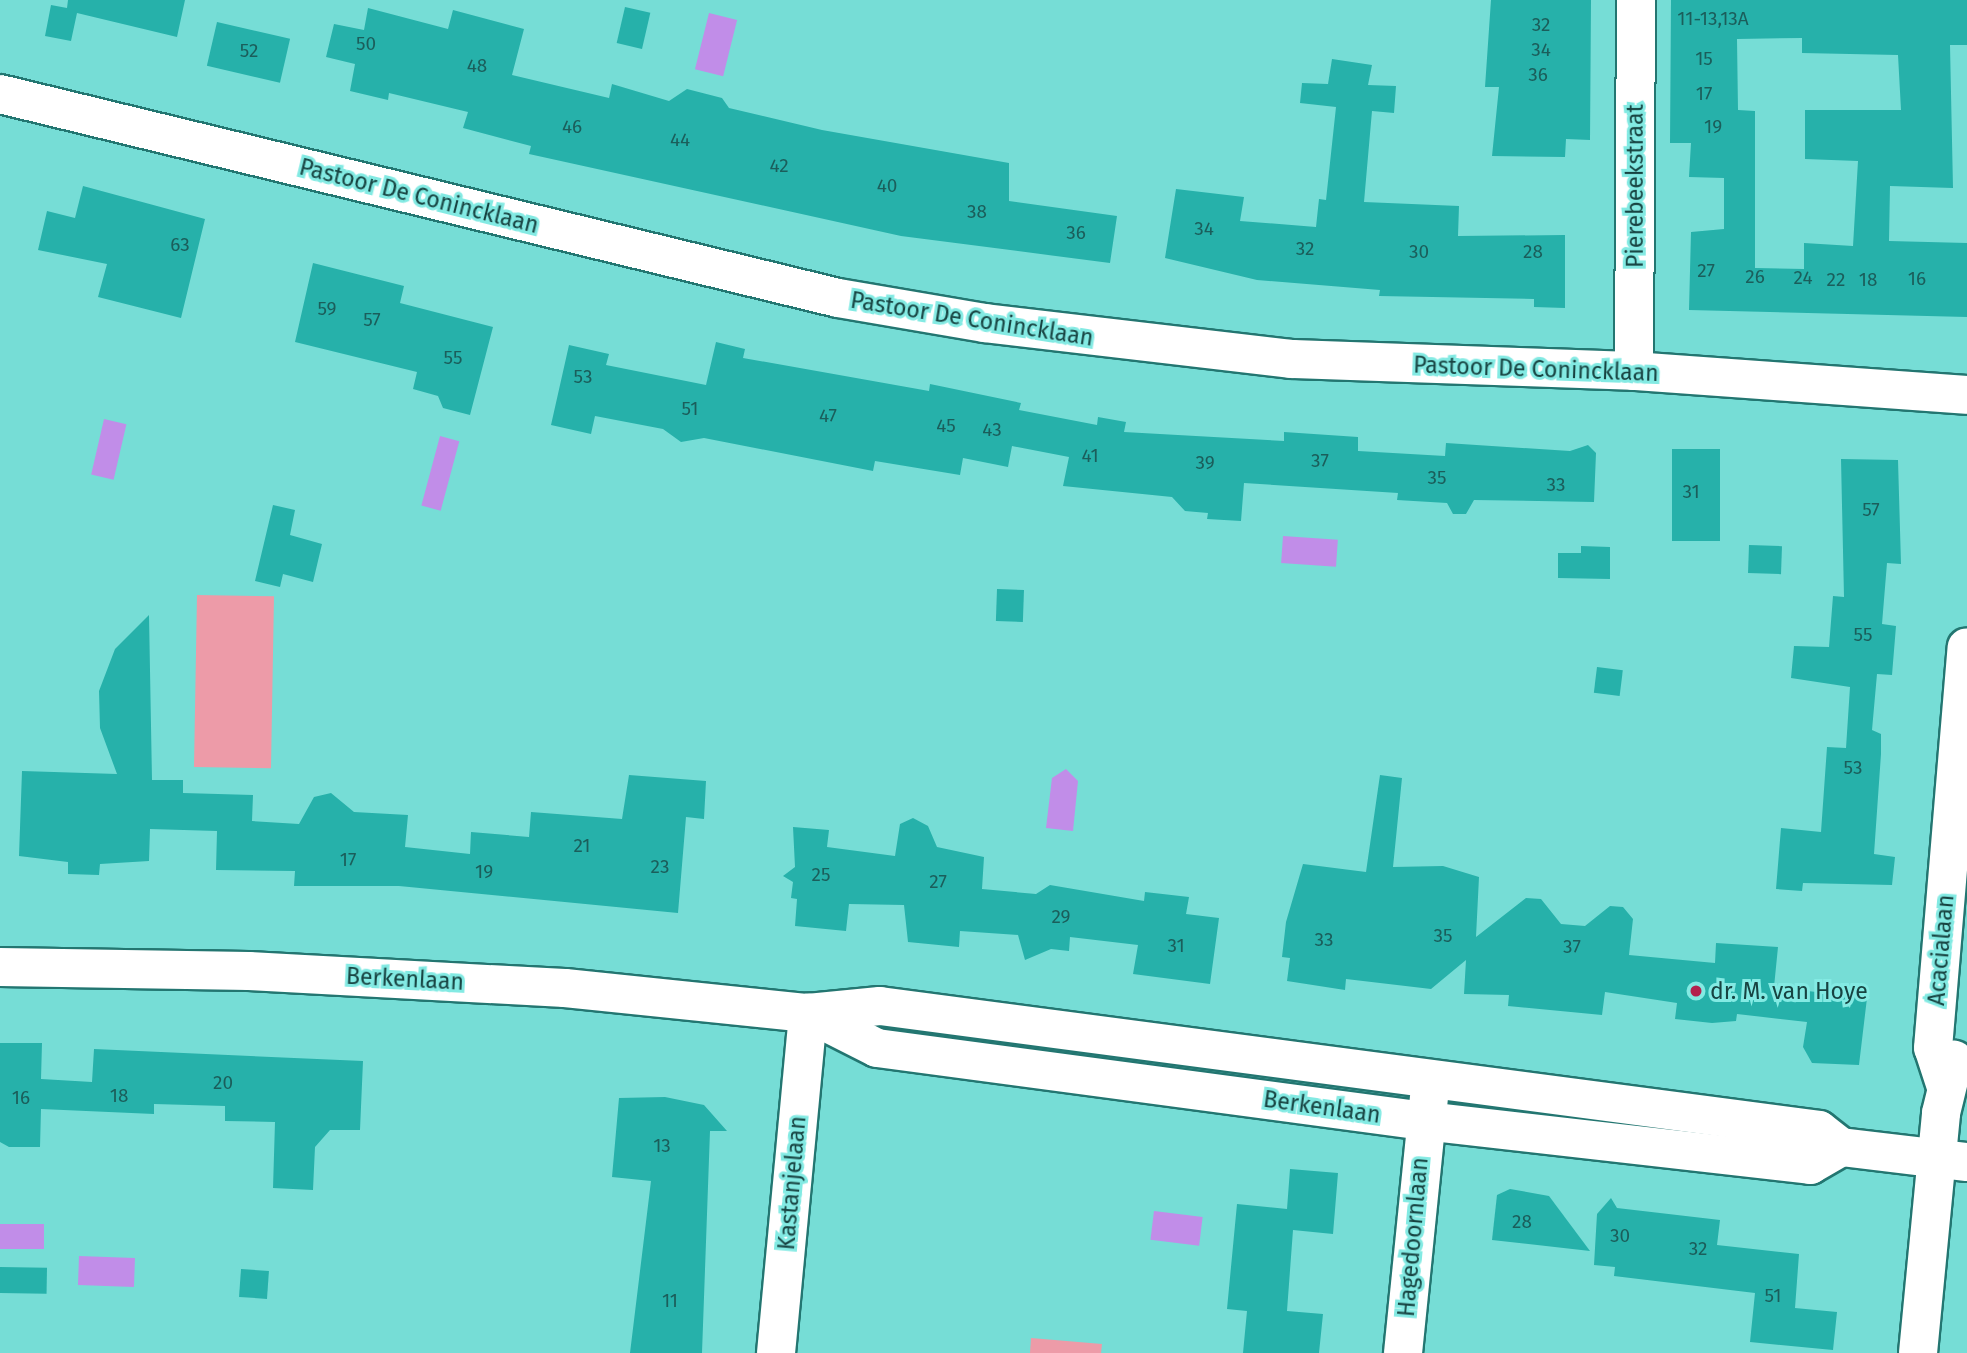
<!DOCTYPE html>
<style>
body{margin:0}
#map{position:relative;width:1967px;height:1353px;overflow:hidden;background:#76ddd6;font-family:"Fira Sans",sans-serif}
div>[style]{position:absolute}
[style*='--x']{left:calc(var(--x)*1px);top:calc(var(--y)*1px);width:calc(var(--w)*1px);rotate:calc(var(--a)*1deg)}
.green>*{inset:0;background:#ed9ba8;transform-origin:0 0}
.water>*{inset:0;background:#c18de8;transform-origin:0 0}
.building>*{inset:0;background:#26b1aa;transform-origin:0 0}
.roads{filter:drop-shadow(2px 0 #237671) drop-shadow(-2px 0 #237671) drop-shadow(0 2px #237671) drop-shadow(0 -2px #237671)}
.minor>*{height:38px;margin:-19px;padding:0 19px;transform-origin:19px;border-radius:19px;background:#fff}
.dots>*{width:19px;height:19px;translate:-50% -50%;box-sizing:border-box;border:4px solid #83eae3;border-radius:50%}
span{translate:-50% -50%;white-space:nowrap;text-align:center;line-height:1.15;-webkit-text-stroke:6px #83eae3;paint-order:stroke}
.number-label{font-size:19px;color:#1b5e5b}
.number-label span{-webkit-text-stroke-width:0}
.street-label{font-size:23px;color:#174341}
.poi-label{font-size:23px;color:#174341}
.left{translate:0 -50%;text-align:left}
</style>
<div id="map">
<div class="green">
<div style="left:197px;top:595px;width:77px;height:172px;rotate:1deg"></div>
<div style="clip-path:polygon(1031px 1338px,1102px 1344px,1101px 1353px,1030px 1353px)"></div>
</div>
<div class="water">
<div style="left:709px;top:13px;width:29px;height:58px;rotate:14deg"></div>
<div style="left:104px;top:419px;width:23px;height:57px;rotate:13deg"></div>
<div style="left:440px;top:436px;width:20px;height:72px;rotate:15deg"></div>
<div style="left:1283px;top:536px;width:55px;height:27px;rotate:4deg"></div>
<div style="clip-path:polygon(1066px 769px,1078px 781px,1073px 831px,1046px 828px,1052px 778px)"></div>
<div style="left:1154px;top:1211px;width:49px;height:29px;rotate:7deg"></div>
<div style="left:0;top:1224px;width:44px;height:25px"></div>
<div style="left:79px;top:1256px;width:56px;height:29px;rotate:2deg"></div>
</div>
<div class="building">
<div style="clip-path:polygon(68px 0,185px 0,177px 37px,77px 13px,71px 41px,45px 36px,51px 5px,67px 8px)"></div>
<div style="clip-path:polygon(1491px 0,1591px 0,1590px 140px,1566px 139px,1565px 157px,1492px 156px,1499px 87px,1485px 87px)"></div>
<div style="clip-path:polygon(evenodd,1671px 0,1967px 0,1967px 45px,1950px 45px,1953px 188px,1890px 186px,1889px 241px,1967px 243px,1967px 317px,1689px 310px,1691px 232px,1724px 229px,1724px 178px,1689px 177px,1691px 143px,1670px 143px,1671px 0,1802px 38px,1802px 53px,1898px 55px,1901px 110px,1805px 110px,1805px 159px,1858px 161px,1853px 246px,1804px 243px,1804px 269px,1755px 268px,1755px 111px,1738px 110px,1737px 39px,1802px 38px)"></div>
<div style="left:625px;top:7px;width:26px;height:37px;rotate:13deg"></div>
<div style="clip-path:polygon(368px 8px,448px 29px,453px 10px,524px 29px,512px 75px,609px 98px,612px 84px,669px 101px,687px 89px,722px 98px,729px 108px,822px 130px,1009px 163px,1009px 201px,1117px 216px,1110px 263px,901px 236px,529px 154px,531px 146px,463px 128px,468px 112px,389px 93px,388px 100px,350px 91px,355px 64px,326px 57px,334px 24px,364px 30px)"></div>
<div style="left:217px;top:22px;width:75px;height:45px;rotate:13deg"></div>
<div style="clip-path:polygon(1332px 59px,1372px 65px,1368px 85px,1396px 86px,1394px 113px,1372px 111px,1364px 202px,1459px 206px,1458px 236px,1565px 235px,1565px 308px,1534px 307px,1534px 299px,1379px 296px,1380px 290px,1257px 280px,1165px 258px,1176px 189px,1244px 197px,1240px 221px,1316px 227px,1319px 199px,1326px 200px,1336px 107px,1300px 103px,1302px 83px,1328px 84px)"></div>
<div style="clip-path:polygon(83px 186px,205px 219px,181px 318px,98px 297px,107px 264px,38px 250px,47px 211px,75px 218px)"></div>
<div style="clip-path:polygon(313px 263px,404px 286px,400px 303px,493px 327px,470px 415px,443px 408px,438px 396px,413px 389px,417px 372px,295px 342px)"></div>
<div style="clip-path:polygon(716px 342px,745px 349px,743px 358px,929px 391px,930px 384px,1021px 403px,1019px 410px,1097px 425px,1098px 417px,1126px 422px,1124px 432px,1284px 441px,1284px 432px,1358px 437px,1358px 451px,1445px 456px,1446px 443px,1570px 451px,1588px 445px,1596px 453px,1594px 502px,1474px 500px,1466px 514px,1453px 514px,1447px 503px,1397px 500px,1398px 493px,1244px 483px,1241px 521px,1207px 519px,1208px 513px,1185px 511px,1172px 497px,1063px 486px,1069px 457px,1012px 446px,1008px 467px,963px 458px,960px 475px,875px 461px,873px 471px,704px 438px,681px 442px,663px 429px,595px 416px,591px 434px,551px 425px,569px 345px,609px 354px,606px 365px,706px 385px)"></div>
<div style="left:1672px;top:449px;width:48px;height:92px"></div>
<div style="clip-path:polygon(1841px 459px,1898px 460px,1901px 564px,1887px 563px,1882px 624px,1896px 626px,1892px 675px,1877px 674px,1872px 730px,1881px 734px,1881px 754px,1874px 854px,1895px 857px,1892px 885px,1803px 883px,1802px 891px,1776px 889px,1781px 828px,1821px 832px,1827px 747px,1846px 748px,1850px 687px,1791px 678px,1794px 646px,1829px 647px,1833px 596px,1844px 597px)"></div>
<div style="clip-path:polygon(273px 505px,295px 510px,290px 535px,322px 544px,313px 582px,283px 574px,280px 587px,255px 581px)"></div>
<div style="left:1749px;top:545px;width:33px;height:28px;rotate:2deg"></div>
<div style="clip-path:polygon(1581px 546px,1610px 547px,1610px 579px,1558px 578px,1558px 553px,1581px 553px)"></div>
<div style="left:997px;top:589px;width:27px;height:32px;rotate:2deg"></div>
<div style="clip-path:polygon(149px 615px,152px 780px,183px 780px,183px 793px,253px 795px,252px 821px,299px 824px,314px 797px,331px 793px,354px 812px,408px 815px,405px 847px,470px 854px,471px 832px,529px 837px,531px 812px,622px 819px,629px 775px,706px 781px,704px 819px,686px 817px,678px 913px,399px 886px,294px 886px,295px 871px,216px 870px,217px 831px,150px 829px,149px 861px,100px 864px,99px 875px,68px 874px,68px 862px,19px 856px,22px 771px,117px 774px,100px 728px,99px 691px,115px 649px)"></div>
<div style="left:1597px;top:667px;width:26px;height:26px;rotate:7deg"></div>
<div style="clip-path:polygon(1380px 775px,1402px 778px,1393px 867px,1443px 866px,1479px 877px,1476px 937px,1526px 898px,1541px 899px,1561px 924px,1585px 926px,1610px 906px,1623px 907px,1633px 919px,1629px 955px,1715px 963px,1716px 943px,1778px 947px,1774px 987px,1867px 998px,1859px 1065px,1812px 1063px,1803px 1047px,1807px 1022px,1737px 1014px,1736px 1021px,1712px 1023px,1675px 1019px,1677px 1003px,1605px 992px,1602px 1015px,1508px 1006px,1509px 995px,1464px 994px,1466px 960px,1431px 989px,1346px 979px,1345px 990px,1287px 981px,1290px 958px,1282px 957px,1286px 922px,1303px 864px,1366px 872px)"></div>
<div style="clip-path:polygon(913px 818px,928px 826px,937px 847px,984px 857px,982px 889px,1036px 894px,1050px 885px,1144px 901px,1145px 892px,1189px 897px,1186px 914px,1219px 918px,1210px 984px,1133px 974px,1138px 945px,1070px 937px,1069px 951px,1051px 949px,1025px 960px,1018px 935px,960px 931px,959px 947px,908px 942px,904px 905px,849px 904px,846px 931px,795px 926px,797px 899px,791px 898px,793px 882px,783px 876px,795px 867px,793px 827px,829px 830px,827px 847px,895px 856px,900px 824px)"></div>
<div style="clip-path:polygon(0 1043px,42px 1043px,41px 1079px,92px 1082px,94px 1049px,363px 1061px,360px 1130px,330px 1130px,315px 1147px,313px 1190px,273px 1188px,275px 1122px,225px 1121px,225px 1106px,154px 1104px,154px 1114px,41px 1109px,40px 1147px,9px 1147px,0 1142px)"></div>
<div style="clip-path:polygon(665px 1097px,704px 1105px,727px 1131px,710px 1131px,702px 1353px,630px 1353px,651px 1181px,612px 1177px,619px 1098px)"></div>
<div style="clip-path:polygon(1290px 1169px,1338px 1173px,1333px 1234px,1293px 1230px,1287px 1311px,1323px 1314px,1319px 1353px,1243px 1353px,1247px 1311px,1227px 1309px,1237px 1204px,1287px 1209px)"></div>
<div style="clip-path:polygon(1510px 1189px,1549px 1196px,1590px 1251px,1492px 1240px,1497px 1195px)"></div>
<div style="clip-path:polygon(1611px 1198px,1617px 1208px,1720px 1220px,1717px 1245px,1799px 1254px,1795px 1308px,1837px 1312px,1833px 1350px,1750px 1342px,1755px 1293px,1614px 1276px,1615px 1267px,1594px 1265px,1597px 1214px)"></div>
<div style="left:0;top:1267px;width:47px;height:26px;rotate:1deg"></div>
<div style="left:241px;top:1269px;width:28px;height:28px;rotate:4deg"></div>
</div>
<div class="roads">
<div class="minor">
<div style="--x:0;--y:94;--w:862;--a:13.68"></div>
<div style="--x:838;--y:298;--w:149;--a:9.7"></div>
<div style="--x:985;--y:323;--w:308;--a:6.7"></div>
<div style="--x:1291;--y:359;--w:343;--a:2"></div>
<div style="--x:1634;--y:371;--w:334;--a:4.1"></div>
<div style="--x:1634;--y:371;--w:371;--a:-89.7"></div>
<div style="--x:0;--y:967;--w:249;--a:0.9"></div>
<div style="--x:249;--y:971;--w:316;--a:3.1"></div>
<div style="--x:565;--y:988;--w:244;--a:5.9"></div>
<div style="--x:808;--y:1013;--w:72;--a:-5.6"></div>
<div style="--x:880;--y:1006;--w:947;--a:7.52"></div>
<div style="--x:1819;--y:1130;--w:28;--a:38"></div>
<div style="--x:1841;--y:1147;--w:127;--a:6.8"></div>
<div style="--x:808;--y:1013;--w:77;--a:26.9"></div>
<div style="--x:877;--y:1048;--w:553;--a:7.59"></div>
<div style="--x:1425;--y:1121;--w:388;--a:6.5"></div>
<div style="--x:1810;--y:1165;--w:36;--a:-30"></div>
<div style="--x:1945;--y:1084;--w:38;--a:-108"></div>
<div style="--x:1933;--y:1048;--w:402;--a:-85.2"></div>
<div style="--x:776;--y:1353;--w:342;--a:-84.6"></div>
<div style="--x:1403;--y:1353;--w:259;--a:-84.2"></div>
<div style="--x:1918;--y:1353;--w:241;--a:-84.5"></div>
<div style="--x:1941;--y:1113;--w:55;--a:-76.2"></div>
</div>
</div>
<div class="dots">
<div style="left:1696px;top:991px;background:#b3224e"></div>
</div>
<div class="number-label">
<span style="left:1713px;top:19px">11-13,13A</span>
<span style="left:1541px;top:25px">32</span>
<span style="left:366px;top:44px">50</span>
<span style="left:1541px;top:50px">34</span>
<span style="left:249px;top:51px">52</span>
<span style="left:1704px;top:59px">15</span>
<span style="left:477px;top:66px">48</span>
<span style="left:1538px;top:75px">36</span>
<span style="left:1704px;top:94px">17</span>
<span style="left:572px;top:127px">46</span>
<span style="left:1713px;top:127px">19</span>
<span style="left:680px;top:140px">44</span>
<span style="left:779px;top:166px">42</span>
<span style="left:887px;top:186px">40</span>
<span style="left:977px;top:212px">38</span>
<span style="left:1204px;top:229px">34</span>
<span style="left:1076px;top:233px">36</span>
<span style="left:180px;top:245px">63</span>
<span style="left:1305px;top:249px">32</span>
<span style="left:1419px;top:252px">30</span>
<span style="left:1533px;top:252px">28</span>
<span style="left:1706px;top:271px">27</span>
<span style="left:1755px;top:277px">26</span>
<span style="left:1803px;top:278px">24</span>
<span style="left:1917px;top:279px">16</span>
<span style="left:1836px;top:280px">22</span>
<span style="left:1868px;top:280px">18</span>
<span style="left:327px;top:309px">59</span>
<span style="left:372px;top:320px">57</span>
<span style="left:453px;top:358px">55</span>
<span style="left:583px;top:377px">53</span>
<span style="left:690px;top:409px">51</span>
<span style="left:828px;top:416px">47</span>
<span style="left:946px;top:426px">45</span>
<span style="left:992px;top:430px">43</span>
<span style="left:1090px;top:456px">41</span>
<span style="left:1320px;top:461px">37</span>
<span style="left:1205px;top:463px">39</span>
<span style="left:1437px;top:478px">35</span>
<span style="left:1556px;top:485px">33</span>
<span style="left:1691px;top:492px">31</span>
<span style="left:1871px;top:510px">57</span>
<span style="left:1863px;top:635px">55</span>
<span style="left:1853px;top:768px">53</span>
<span style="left:582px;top:846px">21</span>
<span style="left:348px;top:860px">17</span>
<span style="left:660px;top:867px">23</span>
<span style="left:484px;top:872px">19</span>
<span style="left:821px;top:875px">25</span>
<span style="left:938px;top:882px">27</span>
<span style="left:1061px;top:917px">29</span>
<span style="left:1443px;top:936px">35</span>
<span style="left:1324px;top:940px">33</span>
<span style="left:1176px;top:946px">31</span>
<span style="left:1572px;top:947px">37</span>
<span style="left:223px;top:1083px">20</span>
<span style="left:119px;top:1096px">18</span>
<span style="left:21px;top:1098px">16</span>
<span style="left:662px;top:1146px">13</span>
<span style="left:1522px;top:1222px">28</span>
<span style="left:1620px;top:1236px">30</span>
<span style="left:1698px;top:1249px">32</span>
<span style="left:1773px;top:1296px">51</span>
<span style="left:670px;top:1301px">11</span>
</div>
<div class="street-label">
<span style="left:1635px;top:186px;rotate:-90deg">Pierebeekstraat</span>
<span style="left:419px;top:196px;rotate:14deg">Pastoor De Conincklaan</span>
<span style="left:972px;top:319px;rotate:9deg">Pastoor De Conincklaan</span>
<span style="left:1536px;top:369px;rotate:2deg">Pastoor De Conincklaan</span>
<span style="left:1941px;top:950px;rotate:-85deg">Acacialaan</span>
<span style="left:405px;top:979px;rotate:3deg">Berkenlaan</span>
<span style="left:1322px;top:1107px;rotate:8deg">Berkenlaan</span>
<span style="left:792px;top:1183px;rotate:-85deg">Kastanjelaan</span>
<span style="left:1413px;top:1237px;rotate:-85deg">Hagedoornlaan</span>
</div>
<div class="poi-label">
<span class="left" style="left:1710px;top:991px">dr. M. van Hoye</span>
</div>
</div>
